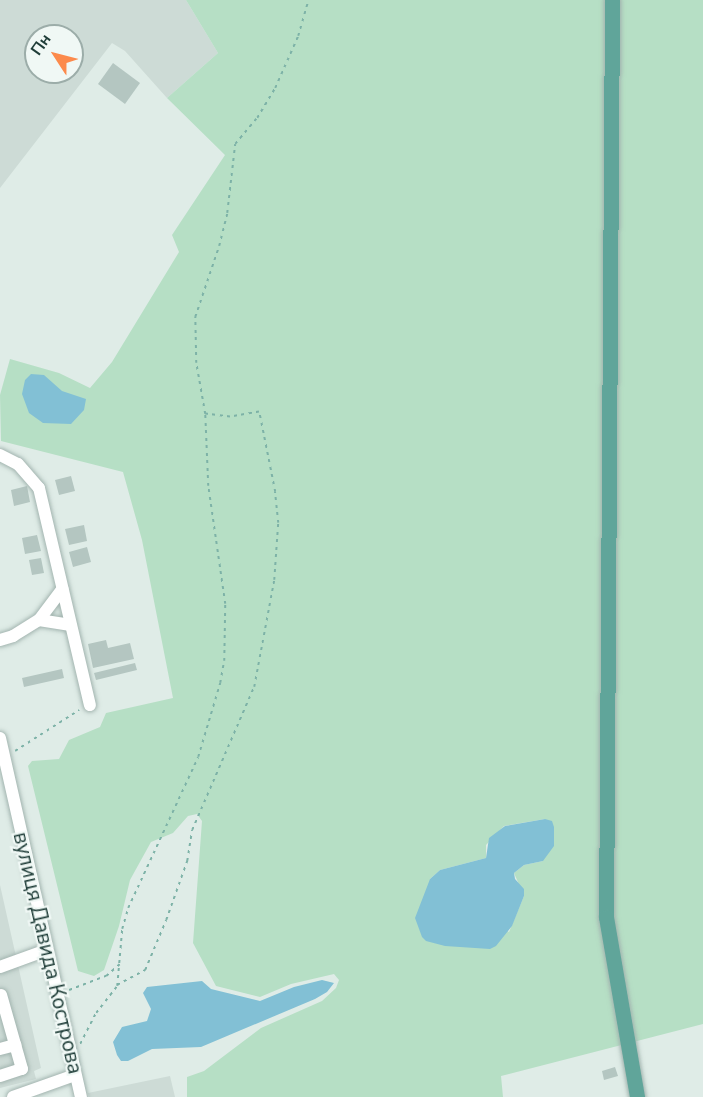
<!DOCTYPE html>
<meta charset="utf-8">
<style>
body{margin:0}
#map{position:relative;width:703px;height:1097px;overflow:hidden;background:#dfece7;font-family:"Nunito Sans",sans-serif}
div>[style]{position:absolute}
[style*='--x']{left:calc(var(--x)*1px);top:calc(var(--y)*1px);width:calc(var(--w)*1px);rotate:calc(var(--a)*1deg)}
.built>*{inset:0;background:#cddbd6}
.green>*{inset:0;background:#b6dfc5}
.water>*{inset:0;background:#82c0d5}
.building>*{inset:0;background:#b4c6c1}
.path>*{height:1.5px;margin-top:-0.75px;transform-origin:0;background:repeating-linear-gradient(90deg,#7db2a7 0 3px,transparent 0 7.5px)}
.roads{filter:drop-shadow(0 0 2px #a2b4af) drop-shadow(0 0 2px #a2b4af)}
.minor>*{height:12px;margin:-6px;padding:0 6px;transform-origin:6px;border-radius:6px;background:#fff}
.major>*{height:15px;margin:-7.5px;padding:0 7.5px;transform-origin:7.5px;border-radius:7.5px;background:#60a59a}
span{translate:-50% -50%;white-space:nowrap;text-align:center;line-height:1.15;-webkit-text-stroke:4.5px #f0f8f5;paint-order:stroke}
.street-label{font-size:21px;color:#1f3d38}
.north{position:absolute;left:24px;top:24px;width:60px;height:60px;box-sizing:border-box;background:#f0f8f5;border:2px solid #9cada9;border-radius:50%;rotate:306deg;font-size:16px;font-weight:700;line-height:24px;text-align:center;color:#1f3d38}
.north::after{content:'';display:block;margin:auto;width:21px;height:27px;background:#fc8a4c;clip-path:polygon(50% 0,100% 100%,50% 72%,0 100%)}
</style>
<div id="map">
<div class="built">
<div style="clip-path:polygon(evenodd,0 0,186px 0,218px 53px,167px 98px,125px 51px,112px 43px,0 188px,0 0,36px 36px,72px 36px,72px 72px,36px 72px,36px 36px)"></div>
<div style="clip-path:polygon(0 885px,41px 1068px,34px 1071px,36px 1079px,0 1088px)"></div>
<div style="clip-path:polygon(170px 1076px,175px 1097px,89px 1097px,88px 1093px)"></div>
</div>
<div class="green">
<div style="clip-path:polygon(evenodd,186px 0,703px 0,703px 1024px,501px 1076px,503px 1097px,187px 1097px,187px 1077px,204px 1071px,261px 1028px,322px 1001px,336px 988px,339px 980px,334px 974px,291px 984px,260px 997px,216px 986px,193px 943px,202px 821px,197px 814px,188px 816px,173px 833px,151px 842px,130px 880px,119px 926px,104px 970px,94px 976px,78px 971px,28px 766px,32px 761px,59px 759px,69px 740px,100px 727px,106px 713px,173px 698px,142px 540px,123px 472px,1px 441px,0 395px,10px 359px,59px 373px,90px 388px,112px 362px,179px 252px,172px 235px,225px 155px,167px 98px,218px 53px,186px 0,545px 819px,543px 861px,524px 865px,514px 873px,524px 896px,509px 932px,430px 879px,440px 870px,486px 858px,486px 845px,504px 826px,545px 819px)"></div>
</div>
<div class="water">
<div style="clip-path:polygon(31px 374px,44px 375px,62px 391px,86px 399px,84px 410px,71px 424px,43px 423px,29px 413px,22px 394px,25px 380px)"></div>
<div style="clip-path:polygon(545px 819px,552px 821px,554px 827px,554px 846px,543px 861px,524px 865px,514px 873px,515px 879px,524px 889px,524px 896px,512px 926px,496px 946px,490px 949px,445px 946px,426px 941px,422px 937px,415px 918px,430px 879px,440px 870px,486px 858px,489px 838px,505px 826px)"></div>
<div style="clip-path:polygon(322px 980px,334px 983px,327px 992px,315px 999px,201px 1047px,152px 1049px,128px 1061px,121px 1061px,117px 1055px,113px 1042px,122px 1027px,147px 1021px,151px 1009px,143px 993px,147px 987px,202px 981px,211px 989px,260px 1001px,294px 987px)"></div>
</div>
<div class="building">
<div style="clip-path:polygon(113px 63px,140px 83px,125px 104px,98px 84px)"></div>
<div style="clip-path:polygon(71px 476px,75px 491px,59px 495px,55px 480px)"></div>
<div style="clip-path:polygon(27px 486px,30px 502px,14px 506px,11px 490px)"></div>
<div style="clip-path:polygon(84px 525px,87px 541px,69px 545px,65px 529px)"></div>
<div style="clip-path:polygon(37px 535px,41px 551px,25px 554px,22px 538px)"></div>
<div style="clip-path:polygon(87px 547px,91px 562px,73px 567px,69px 552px)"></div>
<div style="clip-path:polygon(41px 558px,44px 573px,32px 575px,29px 560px)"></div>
<div style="clip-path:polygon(106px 640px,108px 648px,130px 643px,134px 659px,93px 668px,88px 644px)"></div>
<div style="clip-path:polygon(135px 663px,137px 670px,96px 680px,94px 673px)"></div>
<div style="clip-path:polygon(62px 669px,64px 678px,24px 687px,22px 678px)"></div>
<div style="clip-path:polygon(615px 1067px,618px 1076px,604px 1080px,602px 1071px)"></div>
</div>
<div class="path">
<div style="--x:15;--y:751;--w:76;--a:-32.6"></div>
<div style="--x:117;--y:985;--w:32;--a:-28"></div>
<div style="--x:145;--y:970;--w:54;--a:-67.2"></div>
<div style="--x:166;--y:920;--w:63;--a:-70.4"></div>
<div style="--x:187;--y:861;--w:31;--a:-81"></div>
<div style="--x:192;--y:830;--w:156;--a:-66.6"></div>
<div style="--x:254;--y:687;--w:109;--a:-79.4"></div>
<div style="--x:274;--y:580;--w:57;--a:-86"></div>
<div style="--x:278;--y:523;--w:31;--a:-96"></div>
<div style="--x:275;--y:492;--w:82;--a:-101.3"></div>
<div style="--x:259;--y:412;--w:29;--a:170"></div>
<div style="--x:230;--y:417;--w:25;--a:-173"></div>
<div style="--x:69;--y:990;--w:40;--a:-21"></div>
<div style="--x:106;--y:976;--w:18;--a:-41"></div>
<div style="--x:80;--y:1044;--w:35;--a:-63"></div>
<div style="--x:96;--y:1013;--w:34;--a:-52"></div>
<div style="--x:117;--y:986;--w:57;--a:-85"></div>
<div style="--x:122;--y:929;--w:22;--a:-74"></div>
<div style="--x:128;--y:908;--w:166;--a:-65.1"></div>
<div style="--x:198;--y:757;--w:77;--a:-73.4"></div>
<div style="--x:220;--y:683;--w:22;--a:-80"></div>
<div style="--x:224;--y:661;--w:57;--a:-89"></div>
<div style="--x:225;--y:604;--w:119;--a:-98.2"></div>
<div style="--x:208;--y:486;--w:72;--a:-92.4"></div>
<div style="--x:205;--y:414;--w:52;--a:-100"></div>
<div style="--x:196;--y:363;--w:46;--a:-91.2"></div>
<div style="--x:195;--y:317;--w:75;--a:-71.3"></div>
<div style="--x:219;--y:246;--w:34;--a:-76"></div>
<div style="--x:227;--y:213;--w:69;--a:-83.4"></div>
<div style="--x:235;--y:144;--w:34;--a:-50"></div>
<div style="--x:257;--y:118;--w:35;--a:-59"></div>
<div style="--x:275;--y:88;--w:57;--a:-66.1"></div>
<div style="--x:298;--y:36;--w:37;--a:-74"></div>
</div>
<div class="roads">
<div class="minor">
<div style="--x:0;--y:455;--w:20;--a:27"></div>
<div style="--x:18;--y:464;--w:32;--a:49"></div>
<div style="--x:39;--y:488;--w:223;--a:76.8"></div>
<div style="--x:39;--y:620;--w:32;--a:9"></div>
<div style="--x:0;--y:640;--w:14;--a:-17"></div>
<div style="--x:13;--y:636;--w:31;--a:-32"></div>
<div style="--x:39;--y:620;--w:39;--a:-53"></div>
<div style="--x:0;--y:738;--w:368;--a:77.3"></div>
<div style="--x:0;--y:967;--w:50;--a:-19.9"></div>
<div style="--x:0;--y:1049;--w:16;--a:-15"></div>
<div style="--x:0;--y:1076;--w:23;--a:-18"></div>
<div style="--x:22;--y:1069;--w:77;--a:-105.8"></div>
<div style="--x:13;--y:1097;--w:66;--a:-19.5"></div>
</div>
<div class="major">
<div style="--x:612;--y:0;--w:917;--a:90.37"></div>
<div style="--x:606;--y:917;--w:183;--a:80.2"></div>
</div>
</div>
<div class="street-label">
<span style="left:48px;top:953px;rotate:77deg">вулиця Давида Кострова</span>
</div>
<div class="north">Пн</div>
</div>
